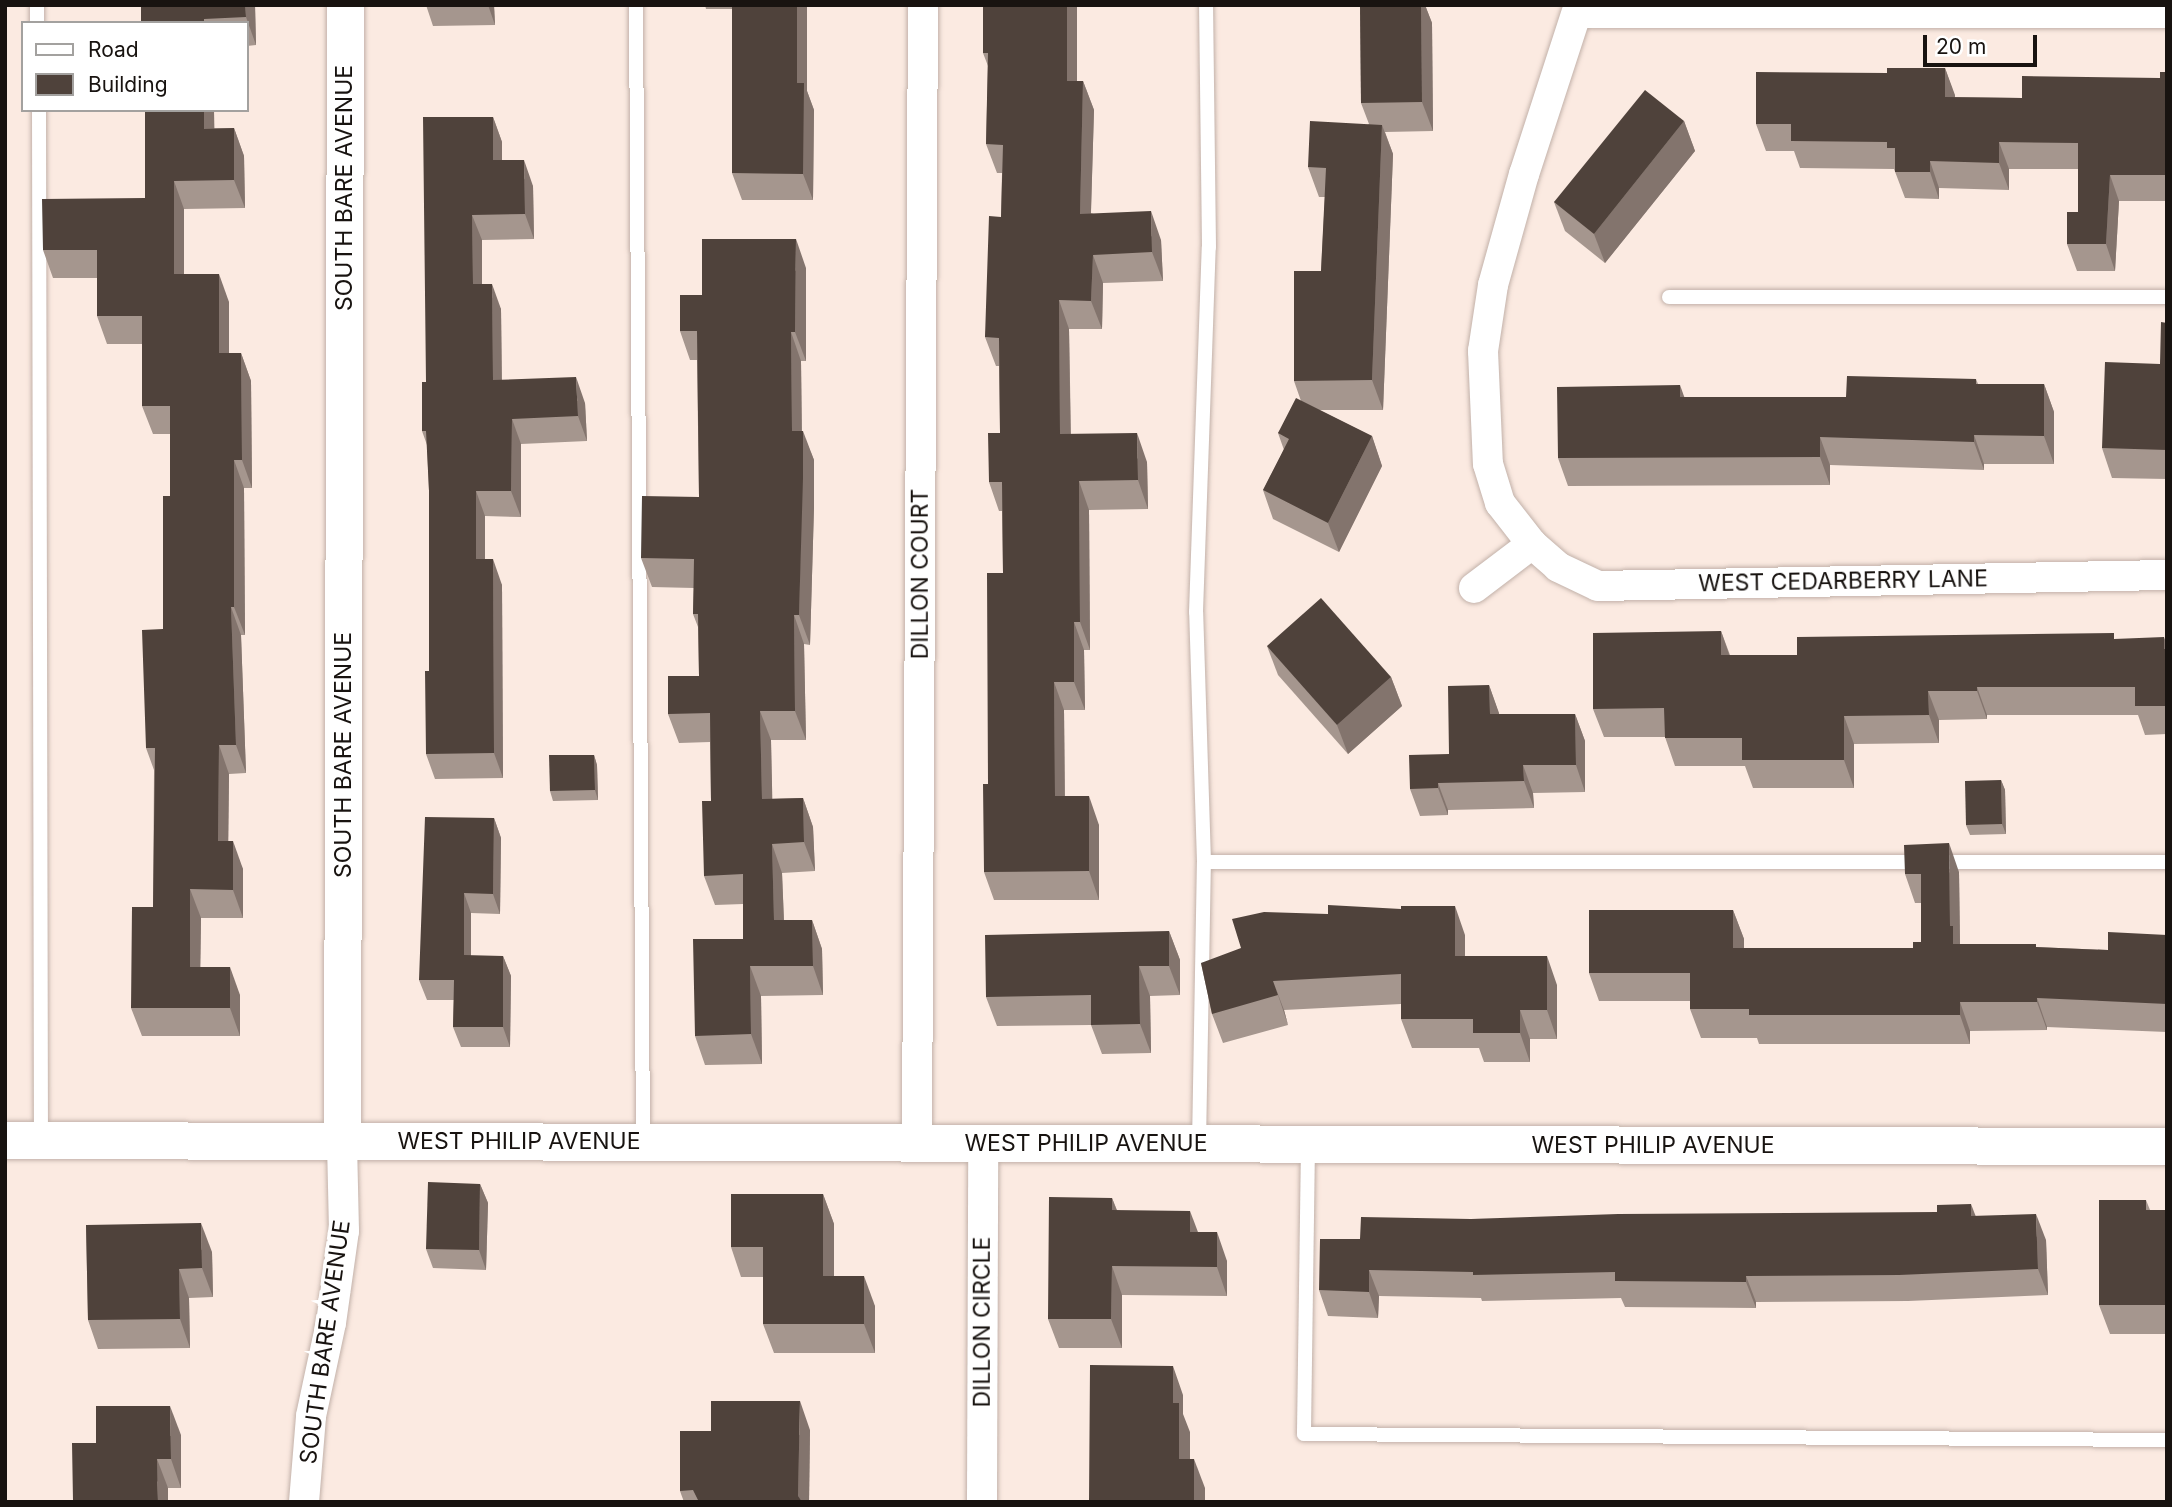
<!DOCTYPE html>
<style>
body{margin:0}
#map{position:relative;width:2172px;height:1507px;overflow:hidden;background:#fbeae1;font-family:Inter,sans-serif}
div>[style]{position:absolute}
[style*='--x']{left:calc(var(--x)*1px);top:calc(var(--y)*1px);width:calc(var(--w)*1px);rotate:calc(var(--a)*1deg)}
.roads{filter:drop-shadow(0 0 2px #c2b1a9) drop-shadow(0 0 2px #c2b1a9)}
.service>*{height:14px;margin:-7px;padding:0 7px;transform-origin:7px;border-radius:7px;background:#fff}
.minor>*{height:30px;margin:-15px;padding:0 15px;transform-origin:15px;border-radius:15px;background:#fff}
.tertiary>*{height:37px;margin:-18.5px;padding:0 18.5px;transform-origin:18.5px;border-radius:18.5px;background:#fff}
.wall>*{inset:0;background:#a5968e}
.shaded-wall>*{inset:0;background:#83746d}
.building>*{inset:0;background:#4f423b}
span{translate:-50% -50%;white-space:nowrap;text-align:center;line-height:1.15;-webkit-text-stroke:7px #fff;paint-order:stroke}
.street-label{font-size:23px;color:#181310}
.frame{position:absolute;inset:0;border:7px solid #181310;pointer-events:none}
.legend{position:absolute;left:21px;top:21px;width:228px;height:91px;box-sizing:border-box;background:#fff;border:2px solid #a3a19f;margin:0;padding:9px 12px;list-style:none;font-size:21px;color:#181310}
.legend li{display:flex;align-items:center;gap:14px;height:35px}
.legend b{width:35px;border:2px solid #a3a19f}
.scale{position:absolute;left:1923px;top:35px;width:114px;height:32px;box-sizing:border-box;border:4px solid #181310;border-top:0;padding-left:9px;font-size:21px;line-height:24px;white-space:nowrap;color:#181310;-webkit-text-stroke:5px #fff;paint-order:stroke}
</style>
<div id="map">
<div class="roads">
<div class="service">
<div style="--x:37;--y:5;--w:18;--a:90"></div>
<div style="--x:636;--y:5;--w:1136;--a:89.65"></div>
<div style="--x:39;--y:110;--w:1028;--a:89.89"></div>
<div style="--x:1669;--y:297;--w:498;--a:0"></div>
<div style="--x:1204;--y:862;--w:963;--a:0"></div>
<div style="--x:1199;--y:1144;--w:282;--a:-89"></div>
<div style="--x:1204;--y:862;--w:250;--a:-91.8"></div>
<div style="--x:1196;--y:612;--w:365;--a:-88"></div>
<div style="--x:1209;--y:247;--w:242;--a:-90.7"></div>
<div style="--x:1308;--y:1145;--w:289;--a:90.8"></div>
<div style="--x:1304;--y:1434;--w:863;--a:0.4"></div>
</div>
<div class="minor">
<div style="--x:1579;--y:5;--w:178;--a:108"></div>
<div style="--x:1524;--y:174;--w:115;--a:105.6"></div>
<div style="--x:1493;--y:285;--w:67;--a:98.6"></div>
<div style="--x:1483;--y:351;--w:113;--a:87.5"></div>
<div style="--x:1488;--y:464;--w:41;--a:72.9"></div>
<div style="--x:1500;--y:503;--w:52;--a:52"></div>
<div style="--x:1532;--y:544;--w:35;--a:41"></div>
<div style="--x:1558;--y:567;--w:44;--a:25.4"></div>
<div style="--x:1598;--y:586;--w:569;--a:-1.11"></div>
<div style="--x:1579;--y:13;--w:588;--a:0"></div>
<div style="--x:1474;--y:588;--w:73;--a:-37.2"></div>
<div style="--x:917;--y:1142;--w:1137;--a:-89.7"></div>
<div style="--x:304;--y:1502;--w:86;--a:-85.3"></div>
<div style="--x:311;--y:1416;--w:95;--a:-77.9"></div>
<div style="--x:331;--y:1323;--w:93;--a:-82"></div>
<div style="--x:344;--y:1231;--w:91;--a:-91.3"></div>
<div style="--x:982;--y:1502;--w:360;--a:-89.8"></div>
</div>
<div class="tertiary">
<div style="--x:5;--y:1140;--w:2162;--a:0.16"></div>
<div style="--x:342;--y:1140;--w:1135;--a:-89.85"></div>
</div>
</div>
<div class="wall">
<div style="clip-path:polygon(255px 5px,256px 45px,247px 46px,247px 23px,142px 23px,141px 21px)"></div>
<div style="clip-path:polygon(426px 5px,494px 5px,495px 25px,433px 26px)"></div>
<div style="clip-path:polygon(705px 5px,807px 5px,807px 91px,814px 110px,813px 200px,742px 200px,732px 173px,732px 9px,706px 9px)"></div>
<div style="clip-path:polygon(983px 5px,1077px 81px,1083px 81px,1094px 110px,1091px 213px,1161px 240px,1163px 281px,1103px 283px,1102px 329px,1069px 329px,1071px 434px,1147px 462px,1148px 509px,1089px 510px,1090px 650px,1084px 650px,1085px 710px,1064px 710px,1065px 796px,1099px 825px,1099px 900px,994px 900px,984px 872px,988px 784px,1003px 573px,1002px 511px,999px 511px,989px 482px,1000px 433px,999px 366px,996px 366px,985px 337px,1001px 217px,1002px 173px,997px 173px,986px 144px,988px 66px,983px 53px)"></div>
<div style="clip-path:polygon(1360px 5px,1425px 5px,1432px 23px,1433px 131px,1385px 132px,1393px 154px,1383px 410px,1319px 410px,1372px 436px,1382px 466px,1339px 552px,1273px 519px,1263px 490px,1284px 450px,1278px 433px,1301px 401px,1294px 381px,1321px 271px,1325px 197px,1319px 197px,1308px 167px,1369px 124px,1361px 103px)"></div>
<div style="clip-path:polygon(1945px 68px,1955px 97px,2022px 98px,2160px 78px,2167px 72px,2167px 201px,2119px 201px,2115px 271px,2077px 271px,2067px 244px,2078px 212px,2078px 169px,2009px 169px,2009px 190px,1939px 188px,1939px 199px,1905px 198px,1894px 169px,1800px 168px,1794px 151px,1766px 151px,1756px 124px,1887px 73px)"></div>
<div style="clip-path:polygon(145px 110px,214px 110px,214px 128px,234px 128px,244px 156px,245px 208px,184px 209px,184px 274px,229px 302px,229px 353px,241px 353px,251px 381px,252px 488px,244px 488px,245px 635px,241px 635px,246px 773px,229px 774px,228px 841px,243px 869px,243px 918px,201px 918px,200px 967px,240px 995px,240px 1036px,142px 1036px,131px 1008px,153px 907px,154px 770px,146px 748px,163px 629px,170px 496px,170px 434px,153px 434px,142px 406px,142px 344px,107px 344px,97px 316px,97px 278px,53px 278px,43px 250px,145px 198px)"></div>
<div style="clip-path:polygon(493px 117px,502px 142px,502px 160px,533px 186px,534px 239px,482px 240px,482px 284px,501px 309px,502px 380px,585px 403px,587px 441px,521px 444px,521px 517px,485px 516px,485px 559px,502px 585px,503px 778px,435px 779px,426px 754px,429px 671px,429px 491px,427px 445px,422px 431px)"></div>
<div style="clip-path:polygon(1684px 121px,1695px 151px,1605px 263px,1565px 231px,1554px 202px)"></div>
<div style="clip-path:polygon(806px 268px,806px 361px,801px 361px,802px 431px,814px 460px,814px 507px,810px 645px,804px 644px,806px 740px,771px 740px,772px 799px,803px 798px,813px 827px,815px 871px,782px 873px,784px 920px,812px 920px,822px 949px,823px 995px,761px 996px,762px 1064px,705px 1065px,695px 1036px,743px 939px,743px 904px,715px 905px,704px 876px,711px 801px,710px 742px,679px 743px,668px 714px,699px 676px,698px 627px,693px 614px,694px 588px,652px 587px,641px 558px,699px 497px,697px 360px,690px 360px,680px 331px,702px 295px)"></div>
<div style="clip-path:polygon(2167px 323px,2167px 479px,2112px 478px,2102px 448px,2160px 364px)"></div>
<div style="clip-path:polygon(1976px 379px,1978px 384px,2044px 384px,2054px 412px,2054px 464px,1984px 464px,1984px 470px,1830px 465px,1830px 485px,1568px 486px,1558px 458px,1684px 397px,1846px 397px)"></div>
<div style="clip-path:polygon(1721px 631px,1730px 655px,1797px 655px,2116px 639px,2167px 645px,2167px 734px,2145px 735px,2138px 715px,1987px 715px,1987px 719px,1939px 720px,1939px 743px,1854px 744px,1854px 788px,1753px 788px,1745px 766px,1675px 766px,1665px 737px,1604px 737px,1593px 709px)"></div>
<div style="clip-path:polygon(1267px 646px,1391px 677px,1402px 706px,1348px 754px,1278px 675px)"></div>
<div style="clip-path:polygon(1489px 685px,1499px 714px,1575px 714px,1585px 741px,1585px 792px,1533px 793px,1534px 808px,1448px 810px,1448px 815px,1420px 816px,1410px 789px,1449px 754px)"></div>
<div style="clip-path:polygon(594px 755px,597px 765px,598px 800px,553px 801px,550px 791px)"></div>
<div style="clip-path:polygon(2001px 780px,2005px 790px,2006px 834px,1970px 835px,1966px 825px)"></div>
<div style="clip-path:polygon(494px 818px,501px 838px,500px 914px,471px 913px,471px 956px,503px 956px,511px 976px,510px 1047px,461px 1047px,453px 1027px,454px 1000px,427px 1000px,419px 980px)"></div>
<div style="clip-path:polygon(1959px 872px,1960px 944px,2108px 950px,2167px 935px,2167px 1032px,2047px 1027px,2047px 1030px,1970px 1031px,1970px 1044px,1759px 1044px,1757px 1038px,1701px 1038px,1690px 1009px,1690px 1001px,1599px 1001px,1589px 973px,1733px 910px,1744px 939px,1744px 948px,1913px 948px,1921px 942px,1921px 903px,1915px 903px,1905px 874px)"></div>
<div style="clip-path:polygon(1169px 931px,1180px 960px,1180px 995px,1150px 996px,1151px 1053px,1102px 1054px,1091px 1025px,997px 1026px,986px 997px)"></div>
<div style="clip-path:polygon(1465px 935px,1465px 956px,1557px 985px,1557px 1039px,1530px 1039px,1530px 1062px,1484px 1062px,1479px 1048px,1412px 1048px,1401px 1019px,1401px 1004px,1284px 1010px,1288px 1025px,1223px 1043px,1212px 1014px,1201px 963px)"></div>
<div style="clip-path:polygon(480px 1184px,488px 1203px,486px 1270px,433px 1268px,426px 1249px)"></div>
<div style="clip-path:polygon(823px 1194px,834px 1224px,834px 1276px,875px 1306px,875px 1353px,774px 1353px,763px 1324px,763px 1277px,741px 1277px,731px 1247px)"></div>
<div style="clip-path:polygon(1112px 1198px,1117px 1210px,1198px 1232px,1227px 1261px,1227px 1296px,1122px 1295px,1122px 1348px,1059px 1348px,1048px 1319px)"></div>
<div style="clip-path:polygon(2146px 1200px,2150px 1210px,2167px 1210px,2167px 1334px,2110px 1334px,2099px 1305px)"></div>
<div style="clip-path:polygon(1976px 1216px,2046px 1240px,2048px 1295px,1908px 1301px,1756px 1302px,1756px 1308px,1625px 1307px,1621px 1298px,1482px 1301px,1481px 1298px,1379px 1296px,1378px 1318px,1328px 1316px,1319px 1290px,1360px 1239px,1471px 1219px)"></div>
<div style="clip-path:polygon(86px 1225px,212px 1252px,213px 1297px,189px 1298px,190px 1348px,98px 1349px,88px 1320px)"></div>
<div style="clip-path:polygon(810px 1430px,809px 1502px,684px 1502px,680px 1491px)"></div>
<div style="clip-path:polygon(181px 1435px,181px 1488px,168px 1488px,96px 1443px)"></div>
</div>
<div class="shaded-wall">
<div style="clip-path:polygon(245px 5px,255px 5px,256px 45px,246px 17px)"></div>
<div style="clip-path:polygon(488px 5px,494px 5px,495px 25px)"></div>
<div style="clip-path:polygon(797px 5px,807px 5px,807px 91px,814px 110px,813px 200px,803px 174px,797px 83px)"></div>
<div style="clip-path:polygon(1067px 5px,1077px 5px,1077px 109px,1067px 81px)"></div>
<div style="clip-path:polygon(1421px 5px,1425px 5px,1432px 23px,1433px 131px,1422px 102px)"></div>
<div style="clip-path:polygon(1945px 68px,1955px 95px,1955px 123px,1945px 97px)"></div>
<div style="clip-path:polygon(1083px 81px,1094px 110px,1090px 242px,1080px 214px)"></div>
<div style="clip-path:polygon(204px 110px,214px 110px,215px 157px,204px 129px)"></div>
<div style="clip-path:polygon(493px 117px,502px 142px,502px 186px,493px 160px)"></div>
<div style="clip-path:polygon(1684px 121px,1695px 151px,1605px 263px,1594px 234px)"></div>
<div style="clip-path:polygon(1382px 125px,1393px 154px,1383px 410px,1372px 380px)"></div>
<div style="clip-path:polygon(234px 128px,244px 156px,245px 208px,234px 180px)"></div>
<div style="clip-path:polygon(1999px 142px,2009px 169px,2009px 190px,1999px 163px)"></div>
<div style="clip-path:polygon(524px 160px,533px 186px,534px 239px,525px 214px)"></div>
<div style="clip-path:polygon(1930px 161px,1939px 188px,1939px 199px,1930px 172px)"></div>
<div style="clip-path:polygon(2110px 175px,2119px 201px,2115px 271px,2106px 244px)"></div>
<div style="clip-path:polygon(174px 181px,184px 209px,184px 302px,174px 274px)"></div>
<div style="clip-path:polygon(1151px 211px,1161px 240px,1163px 281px,1152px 252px)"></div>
<div style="clip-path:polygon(472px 215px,482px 240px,482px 309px,473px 284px)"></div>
<div style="clip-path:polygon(796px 239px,806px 268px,806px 361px,795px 332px)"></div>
<div style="clip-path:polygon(1093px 255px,1103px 283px,1102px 329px,1091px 301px)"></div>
<div style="clip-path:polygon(219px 274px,229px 302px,229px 381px,219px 353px)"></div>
<div style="clip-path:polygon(492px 284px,501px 309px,502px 405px,493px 380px)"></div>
<div style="clip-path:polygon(1059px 300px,1069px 329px,1071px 463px,1060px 434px)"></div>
<div style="clip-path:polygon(791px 332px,801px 361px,802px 460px,792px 431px)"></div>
<div style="clip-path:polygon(241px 353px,251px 381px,252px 488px,242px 460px)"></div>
<div style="clip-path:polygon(576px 377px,585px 403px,587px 441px,578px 416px)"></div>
<div style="clip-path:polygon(2044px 384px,2054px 412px,2054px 464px,2044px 436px)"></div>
<div style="clip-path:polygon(1680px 385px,1690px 413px,1680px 397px)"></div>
<div style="clip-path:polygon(512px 419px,521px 444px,521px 517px,511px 491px)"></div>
<div style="clip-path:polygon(803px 431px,814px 460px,814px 507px,810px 645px,799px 615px)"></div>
<div style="clip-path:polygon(1137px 433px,1147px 462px,1148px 509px,1138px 480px)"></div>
<div style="clip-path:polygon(1974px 435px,1984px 464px,1984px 470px,1974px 442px)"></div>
<div style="clip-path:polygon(1372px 436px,1382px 466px,1339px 552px,1328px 523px)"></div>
<div style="clip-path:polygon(1820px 437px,1830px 465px,1830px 485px,1820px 457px)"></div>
<div style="clip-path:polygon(234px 460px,244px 488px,245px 635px,234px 607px)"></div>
<div style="clip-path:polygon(1079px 481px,1089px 510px,1090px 650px,1080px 622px)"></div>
<div style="clip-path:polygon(476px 491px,485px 516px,485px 585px,476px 559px)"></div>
<div style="clip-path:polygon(493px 559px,502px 585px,503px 778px,494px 753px)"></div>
<div style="clip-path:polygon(231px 607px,241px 635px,246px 773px,236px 745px)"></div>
<div style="clip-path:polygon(794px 615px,804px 644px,806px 740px,795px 711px)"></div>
<div style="clip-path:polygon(1074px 622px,1084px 650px,1085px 710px,1074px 682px)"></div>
<div style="clip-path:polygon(1721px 631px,1731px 660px,1721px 655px)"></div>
<div style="clip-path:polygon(2164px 637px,2167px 645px,2167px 656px,2164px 649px)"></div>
<div style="clip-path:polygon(1391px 677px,1402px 706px,1348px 754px,1337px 725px)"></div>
<div style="clip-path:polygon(1054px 682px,1064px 710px,1065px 825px,1055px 796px)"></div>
<div style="clip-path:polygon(1489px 685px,1499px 713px,1500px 742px,1490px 714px)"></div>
<div style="clip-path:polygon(1977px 687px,1987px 715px,1987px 719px,1977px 691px)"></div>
<div style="clip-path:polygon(1928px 691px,1939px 720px,1939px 743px,1929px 715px)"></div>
<div style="clip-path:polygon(760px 711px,771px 740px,773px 829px,762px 799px)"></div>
<div style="clip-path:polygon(1575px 714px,1585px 741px,1585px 792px,1576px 765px)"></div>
<div style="clip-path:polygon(1844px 716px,1854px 744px,1854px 788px,1844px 760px)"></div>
<div style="clip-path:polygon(219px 745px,229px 774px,228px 869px,218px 841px)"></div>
<div style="clip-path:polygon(594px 755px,597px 765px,598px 800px,595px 790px)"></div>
<div style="clip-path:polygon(1523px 765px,1533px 793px,1534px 808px,1524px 781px)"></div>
<div style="clip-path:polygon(2001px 780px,2005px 790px,2006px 834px,2002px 824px)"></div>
<div style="clip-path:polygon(1438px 783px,1448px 810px,1448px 815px,1438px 788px)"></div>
<div style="clip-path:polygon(1089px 796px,1099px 825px,1099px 900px,1089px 871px)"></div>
<div style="clip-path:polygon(803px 798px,813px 827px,815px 871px,804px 842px)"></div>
<div style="clip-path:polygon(494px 818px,501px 838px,500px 914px,493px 894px)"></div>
<div style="clip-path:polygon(233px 841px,243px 869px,243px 918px,233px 890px)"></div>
<div style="clip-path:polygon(1949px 843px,1959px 872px,1960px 945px,1953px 944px,1950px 926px)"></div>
<div style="clip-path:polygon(772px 844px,782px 873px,785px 949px,774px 920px)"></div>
<div style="clip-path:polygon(190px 889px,201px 918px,200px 995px,190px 967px)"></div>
<div style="clip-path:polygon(464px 893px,471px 913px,471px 975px,464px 955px)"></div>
<div style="clip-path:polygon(1455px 906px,1465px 935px,1465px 985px,1455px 956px)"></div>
<div style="clip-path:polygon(1733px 910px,1744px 939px,1744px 977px,1733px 948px)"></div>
<div style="clip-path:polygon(812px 920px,822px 949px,823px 995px,813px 966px)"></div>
<div style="clip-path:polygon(1169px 931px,1180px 960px,1180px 995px,1169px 966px)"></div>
<div style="clip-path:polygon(503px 956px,511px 976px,510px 1047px,503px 1027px)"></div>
<div style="clip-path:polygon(1547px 956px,1557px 985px,1557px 1039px,1547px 1010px)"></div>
<div style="clip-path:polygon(750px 966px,761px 996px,762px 1064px,751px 1034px)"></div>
<div style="clip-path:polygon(1139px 966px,1150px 996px,1151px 1053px,1140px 1024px)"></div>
<div style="clip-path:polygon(230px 967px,240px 995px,240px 1036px,230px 1008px)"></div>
<div style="clip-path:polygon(1273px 981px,1284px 1010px,1288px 1025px,1278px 995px)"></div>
<div style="clip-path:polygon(2037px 998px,2047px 1027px,2047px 1030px,2037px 1002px)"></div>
<div style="clip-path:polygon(1960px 1002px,1970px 1031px,1970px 1044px,1960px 1015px)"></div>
<div style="clip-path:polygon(1520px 1010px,1530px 1039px,1530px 1062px,1520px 1033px)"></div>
<div style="clip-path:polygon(480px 1184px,488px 1203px,486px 1270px,479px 1250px)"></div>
<div style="clip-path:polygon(823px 1194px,834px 1224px,834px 1306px,823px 1276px)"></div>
<div style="clip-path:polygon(1112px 1198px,1123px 1227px,1112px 1210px)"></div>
<div style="clip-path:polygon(1971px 1204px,1981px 1230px,1971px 1216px)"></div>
<div style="clip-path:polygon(1190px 1211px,1201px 1240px,1190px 1232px)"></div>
<div style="clip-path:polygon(2036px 1214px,2046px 1240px,2048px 1295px,2038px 1269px)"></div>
<div style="clip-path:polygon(201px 1223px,212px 1252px,213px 1297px,202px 1268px)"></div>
<div style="clip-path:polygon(1217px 1232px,1227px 1261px,1227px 1296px,1217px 1267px)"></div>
<div style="clip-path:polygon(1112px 1266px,1122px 1295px,1122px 1348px,1111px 1319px)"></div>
<div style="clip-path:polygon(179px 1269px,189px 1298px,190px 1348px,180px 1319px)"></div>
<div style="clip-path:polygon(1369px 1270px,1379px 1296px,1378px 1318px,1369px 1292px)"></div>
<div style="clip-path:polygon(864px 1276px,875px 1306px,875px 1353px,864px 1324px)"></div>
<div style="clip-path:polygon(1746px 1276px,1756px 1302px,1756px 1308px,1746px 1282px)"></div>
<div style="clip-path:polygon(1173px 1366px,1183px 1395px,1183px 1414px,1190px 1432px,1190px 1488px,1179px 1459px,1173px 1403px)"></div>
<div style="clip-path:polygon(800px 1401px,810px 1430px,809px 1502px,800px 1502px,798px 1496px)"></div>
<div style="clip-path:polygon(170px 1406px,181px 1435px,181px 1488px,171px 1459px)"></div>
<div style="clip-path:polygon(157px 1459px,168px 1488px,168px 1502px,158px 1502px)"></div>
<div style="clip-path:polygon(1194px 1459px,1205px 1488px,1205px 1502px,1194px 1502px)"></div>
</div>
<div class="building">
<div style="clip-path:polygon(141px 5px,245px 5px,246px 17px,204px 19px,204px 23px,145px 23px,145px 21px,141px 21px)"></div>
<div style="clip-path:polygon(732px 5px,797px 5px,797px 83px,804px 83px,803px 174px,732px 173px)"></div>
<div style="clip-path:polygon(983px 5px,1067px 5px,1067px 81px,1083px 81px,1080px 214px,1151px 211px,1152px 252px,1093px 255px,1091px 301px,1059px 300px,1060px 434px,1137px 433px,1138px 480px,1079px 481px,1080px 622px,1074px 622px,1074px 682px,1054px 682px,1055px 796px,1089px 796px,1089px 871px,984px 872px,983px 784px,988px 784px,987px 573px,1003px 573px,1002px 482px,989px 482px,988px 433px,1000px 433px,999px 338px,985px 337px,989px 216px,1001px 217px,1003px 145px,986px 144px,988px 53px,983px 53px)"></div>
<div style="clip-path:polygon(1360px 5px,1421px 5px,1422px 102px,1361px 103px)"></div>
<div style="clip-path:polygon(1887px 68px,1945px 68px,1945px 97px,2022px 98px,2022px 76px,2160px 78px,2160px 72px,2167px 72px,2167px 175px,2110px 175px,2106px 244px,2067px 244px,2067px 212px,2078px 212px,2078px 143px,1999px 142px,1999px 163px,1930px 161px,1930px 172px,1895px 172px,1895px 148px,1887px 148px,1887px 142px,1791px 141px,1791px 124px,1756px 124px,1756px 72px,1887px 73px)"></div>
<div style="clip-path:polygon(1645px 90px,1684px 121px,1594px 234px,1554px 202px)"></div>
<div style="clip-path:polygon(145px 110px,204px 110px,204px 129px,234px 128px,234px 180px,174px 181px,174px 274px,219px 274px,219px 353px,241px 353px,242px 460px,234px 460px,234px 607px,231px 607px,236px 745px,219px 745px,218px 841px,233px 841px,233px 890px,190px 889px,190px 967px,230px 967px,230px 1008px,131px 1008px,132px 907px,153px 907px,155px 748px,146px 748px,142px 630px,163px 629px,163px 496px,170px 496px,170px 406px,142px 406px,142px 316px,97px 316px,97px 250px,43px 250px,42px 199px,145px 198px)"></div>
<div style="clip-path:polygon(423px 117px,493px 117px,493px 160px,524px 160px,525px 214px,472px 215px,473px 284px,492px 284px,493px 380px,576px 377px,578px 416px,512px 419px,511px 491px,476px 491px,476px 559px,493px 559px,494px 753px,426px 754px,425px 671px,429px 671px,429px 491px,426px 431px,422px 431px,422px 382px,426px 382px)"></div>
<div style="clip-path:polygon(1310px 121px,1382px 125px,1372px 380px,1294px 381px,1294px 271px,1321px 271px,1326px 168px,1308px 167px)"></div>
<div style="clip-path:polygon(702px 239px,796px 239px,795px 332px,791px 332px,792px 431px,803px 431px,803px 478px,799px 615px,794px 615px,795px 711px,760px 711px,762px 799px,803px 798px,804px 842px,772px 844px,774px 920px,812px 920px,813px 966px,750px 966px,751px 1034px,695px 1036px,693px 939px,743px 939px,743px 874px,704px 876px,702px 801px,711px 801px,710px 713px,668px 714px,668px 676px,699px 676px,698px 614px,693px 614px,694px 559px,641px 558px,642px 496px,699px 497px,697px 331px,680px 331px,680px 295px,702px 295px)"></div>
<div style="clip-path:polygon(2161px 322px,2167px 323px,2167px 450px,2102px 448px,2105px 362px,2160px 364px)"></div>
<div style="clip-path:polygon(1847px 376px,1976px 379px,1976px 384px,2044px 384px,2044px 436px,1974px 435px,1974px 442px,1820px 437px,1820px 457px,1558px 458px,1557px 387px,1680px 385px,1680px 397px,1846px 397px)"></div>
<div style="clip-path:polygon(1296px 398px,1372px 436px,1328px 523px,1263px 490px,1289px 439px,1278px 433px)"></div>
<div style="clip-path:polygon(1321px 598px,1391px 677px,1337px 725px,1267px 646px)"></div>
<div style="clip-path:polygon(1721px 631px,1721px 655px,1797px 655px,1797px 637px,2114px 633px,2114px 639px,2164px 637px,2164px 649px,2167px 649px,2167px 706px,2135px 706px,2135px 687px,1977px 687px,1977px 691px,1928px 691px,1929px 715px,1844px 716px,1844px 760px,1742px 760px,1742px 738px,1665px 738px,1664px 708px,1593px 709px,1593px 633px)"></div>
<div style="clip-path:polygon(1489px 685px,1490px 714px,1575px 714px,1576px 765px,1523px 765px,1524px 781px,1438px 783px,1438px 788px,1410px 789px,1409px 755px,1449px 754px,1448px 686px)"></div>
<div style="clip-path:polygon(549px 755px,594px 755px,595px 790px,550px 791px)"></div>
<div style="clip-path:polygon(2001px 780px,2002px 824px,1966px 825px,1965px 781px)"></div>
<div style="clip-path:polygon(425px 817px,494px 818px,493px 894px,464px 893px,464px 955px,503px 956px,503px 1027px,453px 1027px,454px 980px,419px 980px)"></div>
<div style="clip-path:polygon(1949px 843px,1950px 926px,1953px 926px,1953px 944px,2036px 944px,2036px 947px,2108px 950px,2108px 932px,2167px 935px,2167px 1004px,2037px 998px,2037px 1002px,1960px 1002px,1960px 1015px,1749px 1015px,1749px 1009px,1690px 1009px,1690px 973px,1589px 973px,1589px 910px,1733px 910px,1733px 948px,1913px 948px,1913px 942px,1921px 942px,1921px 874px,1905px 874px,1904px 845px)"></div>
<div style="clip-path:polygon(1328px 905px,1401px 909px,1401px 906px,1455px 906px,1455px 956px,1547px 956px,1547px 1010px,1520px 1010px,1520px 1033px,1473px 1033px,1473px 1019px,1401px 1019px,1401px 974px,1273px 981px,1278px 995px,1212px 1014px,1201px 963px,1241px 948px,1232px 919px,1264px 912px,1328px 914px)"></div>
<div style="clip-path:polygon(1169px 931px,1169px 966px,1139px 966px,1140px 1024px,1091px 1025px,1091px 995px,986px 997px,985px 935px)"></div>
<div style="clip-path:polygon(428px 1182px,480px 1184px,479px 1250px,426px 1249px)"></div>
<div style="clip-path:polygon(731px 1194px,823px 1194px,823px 1276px,864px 1276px,864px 1324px,763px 1324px,763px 1247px,731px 1247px)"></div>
<div style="clip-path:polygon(1049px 1197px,1112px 1198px,1112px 1210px,1190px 1211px,1190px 1232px,1217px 1232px,1217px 1267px,1112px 1266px,1111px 1319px,1048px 1319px)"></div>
<div style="clip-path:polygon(2099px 1200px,2146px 1200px,2146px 1210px,2167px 1210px,2167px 1305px,2099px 1305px)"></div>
<div style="clip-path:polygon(1971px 1204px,1971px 1216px,2036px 1214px,2038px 1269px,1899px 1275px,1746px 1276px,1746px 1282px,1615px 1281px,1615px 1272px,1473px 1275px,1473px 1272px,1369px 1270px,1369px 1292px,1319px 1290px,1320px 1239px,1360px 1239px,1361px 1217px,1471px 1219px,1618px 1214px,1937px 1212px,1937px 1205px)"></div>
<div style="clip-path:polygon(201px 1223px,202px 1268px,179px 1269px,180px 1319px,88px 1320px,86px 1225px)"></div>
<div style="clip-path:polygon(1090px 1365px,1173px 1366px,1173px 1403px,1179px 1403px,1179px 1459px,1194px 1459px,1194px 1502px,1089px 1502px)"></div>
<div style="clip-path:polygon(711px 1401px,800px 1401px,798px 1496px,802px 1502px,699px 1502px,693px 1490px,680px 1491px,680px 1431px,711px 1431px)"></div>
<div style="clip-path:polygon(96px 1406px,170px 1406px,171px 1459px,157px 1459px,158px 1502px,73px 1501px,72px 1443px,96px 1443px)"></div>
</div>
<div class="street-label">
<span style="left:344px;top:188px;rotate:-90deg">SOUTH BARE AVENUE</span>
<span style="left:920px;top:574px;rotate:-90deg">DILLON COURT</span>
<span style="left:1843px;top:581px;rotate:-1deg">WEST CEDARBERRY LANE</span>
<span style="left:343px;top:755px;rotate:-90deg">SOUTH BARE AVENUE</span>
<span style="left:519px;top:1141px">WEST PHILIP AVENUE</span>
<span style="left:1086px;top:1143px">WEST PHILIP AVENUE</span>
<span style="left:1653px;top:1145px">WEST PHILIP AVENUE</span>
<span style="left:982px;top:1322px;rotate:-90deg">DILLON CIRCLE</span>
<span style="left:325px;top:1342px;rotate:-82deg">SOUTH BARE AVENUE</span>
</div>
<div class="frame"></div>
<ul class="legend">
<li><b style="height:9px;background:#fff"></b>Road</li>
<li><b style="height:19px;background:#4f423b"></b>Building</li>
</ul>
<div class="scale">20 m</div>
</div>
